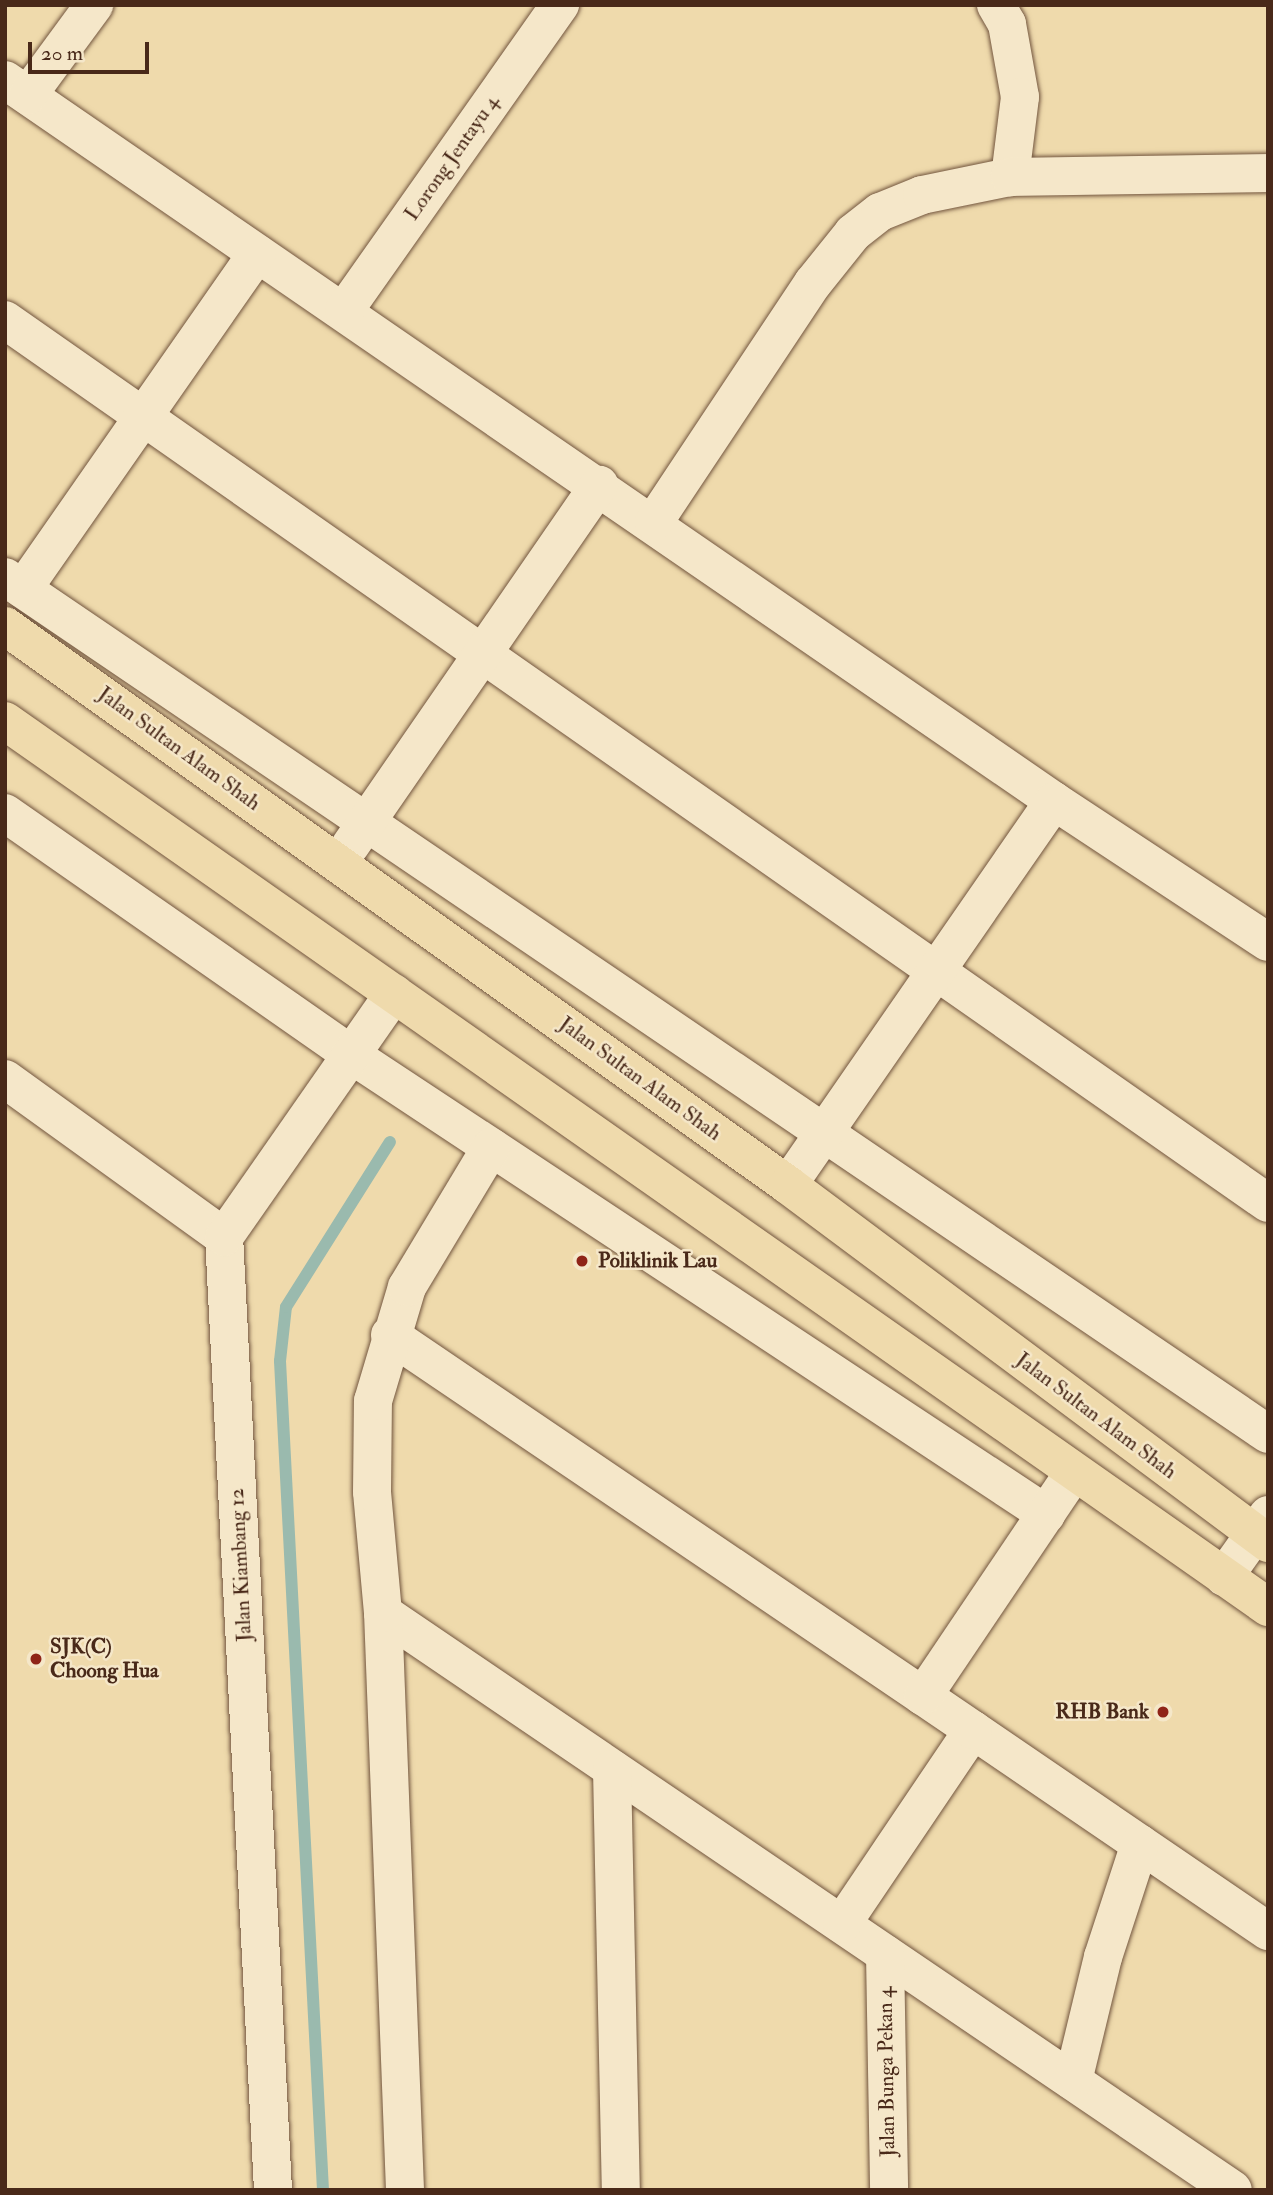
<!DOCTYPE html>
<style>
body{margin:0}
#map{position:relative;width:1273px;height:2195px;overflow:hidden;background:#efdaac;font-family:"IM FELL Double Pica",serif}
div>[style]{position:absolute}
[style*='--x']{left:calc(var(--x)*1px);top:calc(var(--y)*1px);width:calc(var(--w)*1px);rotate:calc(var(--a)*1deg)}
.stream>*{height:12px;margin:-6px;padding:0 6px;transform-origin:6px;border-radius:6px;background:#9abaae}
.roads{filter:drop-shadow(0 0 2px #72553e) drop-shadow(0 0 2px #72553e)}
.minor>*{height:38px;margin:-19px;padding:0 19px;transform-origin:19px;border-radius:19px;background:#f5e7c9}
.highway>*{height:38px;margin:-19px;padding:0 19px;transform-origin:19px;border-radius:19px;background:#efdaac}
.dots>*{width:19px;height:19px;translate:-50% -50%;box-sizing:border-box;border:4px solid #f5e7c9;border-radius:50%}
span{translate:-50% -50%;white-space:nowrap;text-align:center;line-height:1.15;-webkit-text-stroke:5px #f5e7c9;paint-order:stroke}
.street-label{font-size:21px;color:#492919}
.poi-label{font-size:21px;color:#492919;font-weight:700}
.left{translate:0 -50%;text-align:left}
.right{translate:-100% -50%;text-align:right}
.frame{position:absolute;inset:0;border:7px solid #492919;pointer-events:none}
.scale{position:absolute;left:28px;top:42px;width:121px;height:32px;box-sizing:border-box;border:4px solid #492919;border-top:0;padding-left:9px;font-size:21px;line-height:24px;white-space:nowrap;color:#492919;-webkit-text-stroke:5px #f5e7c9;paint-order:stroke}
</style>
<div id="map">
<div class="stream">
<div style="--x:323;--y:2190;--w:830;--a:-92.97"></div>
<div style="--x:280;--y:1361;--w:54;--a:-83.7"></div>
<div style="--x:286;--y:1307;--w:195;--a:-57.8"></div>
</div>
<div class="roads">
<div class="minor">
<div style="--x:996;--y:5;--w:22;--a:60"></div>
<div style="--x:1007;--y:24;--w:74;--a:79.9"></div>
<div style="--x:1020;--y:97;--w:81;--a:97.1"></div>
<div style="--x:5;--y:80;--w:1273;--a:34.5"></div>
<div style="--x:1054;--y:801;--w:256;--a:33.4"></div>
<div style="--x:28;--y:95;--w:112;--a:-53.7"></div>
<div style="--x:344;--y:311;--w:375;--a:-54.8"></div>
<div style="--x:5;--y:320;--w:1541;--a:34.96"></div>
<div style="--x:654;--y:522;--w:287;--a:-56.4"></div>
<div style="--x:813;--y:283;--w:64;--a:-51.3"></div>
<div style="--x:853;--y:233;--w:34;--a:-38"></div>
<div style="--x:880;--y:212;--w:45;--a:-22"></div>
<div style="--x:922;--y:195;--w:90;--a:-11.6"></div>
<div style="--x:1010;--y:177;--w:258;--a:-0.9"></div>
<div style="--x:5;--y:577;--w:1526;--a:34.16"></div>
<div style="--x:23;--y:589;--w:409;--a:-55.1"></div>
<div style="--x:5;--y:813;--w:424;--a:34.9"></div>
<div style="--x:353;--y:1056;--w:831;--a:33.46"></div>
<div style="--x:350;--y:846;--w:439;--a:-55.4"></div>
<div style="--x:5;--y:1079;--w:270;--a:35.8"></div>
<div style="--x:788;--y:1185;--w:467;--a:-55.3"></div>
<div style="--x:390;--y:1335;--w:644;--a:34.11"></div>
<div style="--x:1224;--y:1577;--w:76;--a:-54.6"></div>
<div style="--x:383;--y:1613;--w:1027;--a:34.17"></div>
<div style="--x:973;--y:1730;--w:357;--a:34.3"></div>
<div style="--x:612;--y:1769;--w:421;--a:88.8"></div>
<div style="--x:842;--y:1924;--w:234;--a:-56"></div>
<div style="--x:973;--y:1730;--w:60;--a:-145.8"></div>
<div style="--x:923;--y:1696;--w:270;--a:-56"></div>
<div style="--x:885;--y:1954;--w:236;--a:89"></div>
<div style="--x:1073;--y:2081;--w:128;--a:-76.4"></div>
<div style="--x:1103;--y:1957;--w:119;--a:-71.9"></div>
<div style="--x:273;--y:2190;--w:954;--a:-92.94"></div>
<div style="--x:224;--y:1237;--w:297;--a:-55.1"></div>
<div style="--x:405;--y:2190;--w:577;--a:-92.18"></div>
<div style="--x:383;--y:1613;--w:121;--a:-95.2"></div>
<div style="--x:372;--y:1492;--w:91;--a:-89.4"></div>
<div style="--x:373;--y:1401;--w:119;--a:-73.4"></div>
<div style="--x:407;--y:1287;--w:163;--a:-59"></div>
</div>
<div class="highway">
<div style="--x:5;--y:626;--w:962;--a:35.52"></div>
<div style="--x:788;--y:1185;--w:599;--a:36.72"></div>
<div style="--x:5;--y:721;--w:1543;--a:35.05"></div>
</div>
</div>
<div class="dots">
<div style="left:582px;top:1261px;background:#8f2418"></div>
<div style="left:36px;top:1659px;background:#8f2418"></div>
<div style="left:1163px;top:1712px;background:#8f2418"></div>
</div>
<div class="street-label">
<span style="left:452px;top:158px;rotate:-55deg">Lorong Jentayu 4</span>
<span style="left:179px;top:749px;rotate:36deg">Jalan Sultan Alam Shah</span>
<span style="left:640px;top:1079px;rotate:36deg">Jalan Sultan Alam Shah</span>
<span style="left:1096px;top:1416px;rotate:37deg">Jalan Sultan Alam Shah</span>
<span style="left:241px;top:1565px;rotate:-93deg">Jalan Kiambang 12</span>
<span style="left:887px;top:2072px;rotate:-91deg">Jalan Bunga Pekan 4</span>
</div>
<div class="poi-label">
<span class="left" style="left:598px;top:1261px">Poliklinik Lau</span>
<span class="left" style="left:50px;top:1659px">SJK(C)<br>Choong Hua</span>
<span class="right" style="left:1149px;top:1712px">RHB Bank</span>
</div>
<div class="frame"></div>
<div class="scale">20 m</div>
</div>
